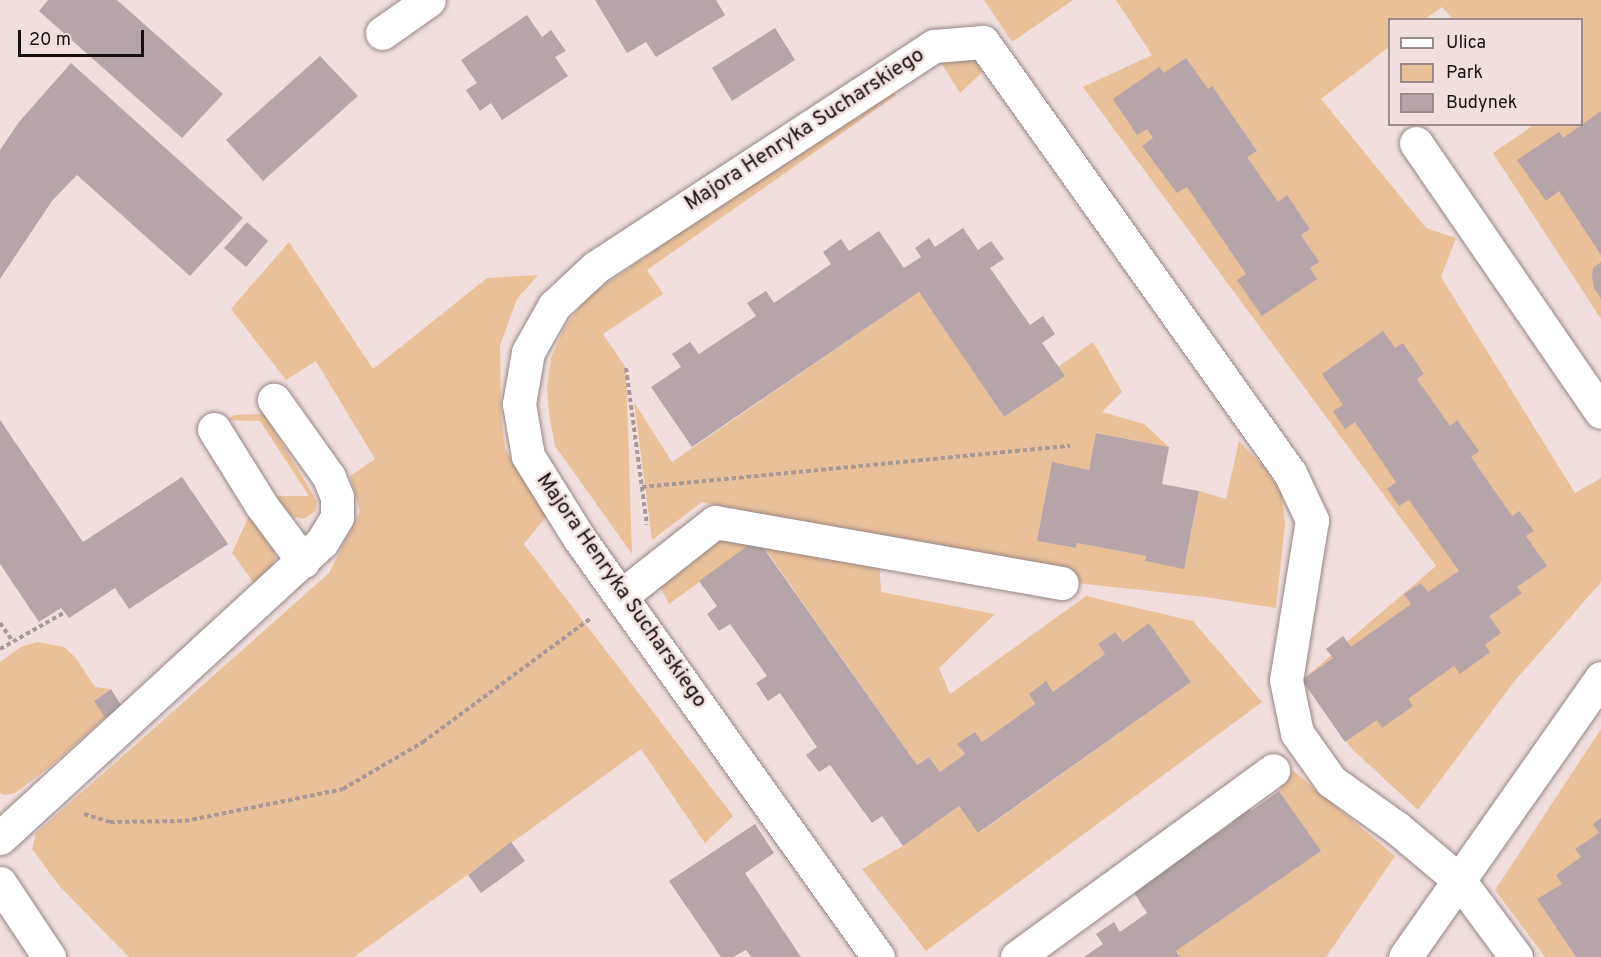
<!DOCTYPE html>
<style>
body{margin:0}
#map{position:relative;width:1601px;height:957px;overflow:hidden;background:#f0dfdd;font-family:Overpass,sans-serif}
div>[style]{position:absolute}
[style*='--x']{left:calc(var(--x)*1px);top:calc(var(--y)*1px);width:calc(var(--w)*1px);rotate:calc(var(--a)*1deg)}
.green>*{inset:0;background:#eac099}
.building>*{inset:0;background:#b5a5a8}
.path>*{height:4px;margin-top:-2px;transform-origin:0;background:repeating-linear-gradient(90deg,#a79998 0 4.5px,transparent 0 7.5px)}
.roads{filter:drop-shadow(0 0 2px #958584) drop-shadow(0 0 2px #958584)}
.minor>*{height:33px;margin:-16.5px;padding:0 16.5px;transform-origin:16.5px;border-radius:16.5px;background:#fff}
.major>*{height:33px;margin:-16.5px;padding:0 16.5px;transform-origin:16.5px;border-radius:16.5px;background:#fff}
span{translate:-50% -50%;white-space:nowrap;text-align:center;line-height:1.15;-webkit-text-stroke:5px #f0dfdd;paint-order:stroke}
.street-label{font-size:21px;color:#161010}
.legend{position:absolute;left:1388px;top:18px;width:195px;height:108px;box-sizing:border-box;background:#f0dfdd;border:2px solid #998c8b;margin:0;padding:8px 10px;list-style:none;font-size:18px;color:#161010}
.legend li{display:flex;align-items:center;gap:12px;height:30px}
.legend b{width:30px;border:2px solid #998c8b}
.scale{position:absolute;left:18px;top:30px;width:126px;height:27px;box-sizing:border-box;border:3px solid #161010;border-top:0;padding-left:8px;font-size:18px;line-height:21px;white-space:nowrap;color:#161010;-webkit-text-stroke:4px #f0dfdd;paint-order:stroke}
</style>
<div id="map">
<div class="green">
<div style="clip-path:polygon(984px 0,1073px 0,1012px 42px)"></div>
<div style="clip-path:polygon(1116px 0,1601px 0,1601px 319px,1493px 153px,1534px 125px,1582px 124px,1582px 20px,1453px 19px,1442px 7px,1425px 19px,1390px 20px,1389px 47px,1321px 99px,1426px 228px,1456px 238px,1441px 277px,1575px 493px,1601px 478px,1601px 582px,1513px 683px,1418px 810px,1352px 749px,1302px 680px,1436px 566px,1083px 87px,1152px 55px)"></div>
<div style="clip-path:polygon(941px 39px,991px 64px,960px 93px,938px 58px)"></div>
<div style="clip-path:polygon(891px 86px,896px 95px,647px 270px,663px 294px,603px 334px,626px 368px,632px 554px,555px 446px,549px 413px,547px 387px,551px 358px,564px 328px,586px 298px)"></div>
<div style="clip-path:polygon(289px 242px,373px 369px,487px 278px,538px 275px,517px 299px,500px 345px,501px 414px,505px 449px,523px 480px,549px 513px,524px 544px,733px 816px,705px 843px,641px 749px,354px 957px,129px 957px,61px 888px,32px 849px,36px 833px,329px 573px,360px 511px,350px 476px,375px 459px,316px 361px,286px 380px,231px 309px)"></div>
<div style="clip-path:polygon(919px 292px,1004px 417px,1064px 376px,1058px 367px,1093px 342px,1122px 392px,1102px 412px,1144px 424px,1169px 447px,1097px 433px,1089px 470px,1052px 463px,1038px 541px,1076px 548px,1077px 543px,1146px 556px,1145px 561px,1184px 568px,1199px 491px,1226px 499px,1239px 441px,1266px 469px,1282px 495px,1285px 524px,1276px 608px,1205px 597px,1076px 583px,702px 502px,652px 540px,634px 402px,672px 462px)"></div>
<div style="clip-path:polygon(264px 414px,317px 501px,316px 510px,309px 516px,302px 519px,292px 516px,274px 496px,309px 496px,260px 421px,226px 420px,235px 415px)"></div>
<div style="clip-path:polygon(249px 516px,274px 551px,276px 558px,272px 566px,254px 583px,232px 553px)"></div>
<div style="clip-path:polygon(729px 530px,879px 559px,881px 592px,995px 614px,939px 668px,950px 694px,1086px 596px,1193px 621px,1262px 702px,926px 951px,862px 869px,903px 846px,959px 806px,979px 833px,1191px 682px,1149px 624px,1123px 642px,1115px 632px,1098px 644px,1105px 654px,1053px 692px,1045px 682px,1029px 694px,1035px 704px,982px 742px,975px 732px,958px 744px,965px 754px,940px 772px,929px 757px,917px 765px,758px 539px,669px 604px,656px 579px)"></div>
<div style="clip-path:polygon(37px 642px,64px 647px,75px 657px,95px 687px,111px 689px,94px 701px,105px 718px,47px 769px,15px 793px,4px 795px,0 793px,0 662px,21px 647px)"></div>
<div style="clip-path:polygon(1601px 729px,1601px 957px,1545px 957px,1495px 890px)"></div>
<div style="clip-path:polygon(1290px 768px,1395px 856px,1326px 957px,1180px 957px,1176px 951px,1320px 851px,1279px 791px)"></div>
</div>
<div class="building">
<div style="clip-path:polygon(48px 0,117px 0,223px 94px,182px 138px,39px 11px)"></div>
<div style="clip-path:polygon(595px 0,716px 0,725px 15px,656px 57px,646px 42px,627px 53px)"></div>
<div style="clip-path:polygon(527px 15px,542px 37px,551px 30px,566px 51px,555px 57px,568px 76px,502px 120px,491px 103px,480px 111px,466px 90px,477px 83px,461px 60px)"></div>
<div style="clip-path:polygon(775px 28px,795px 60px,732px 101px,712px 68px)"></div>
<div style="clip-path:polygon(320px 56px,358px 96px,263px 181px,226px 140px)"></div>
<div style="clip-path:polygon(1186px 58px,1208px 89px,1212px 86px,1257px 151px,1247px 157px,1278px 202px,1287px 195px,1310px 229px,1301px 235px,1319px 262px,1310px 268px,1317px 279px,1262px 316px,1237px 280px,1246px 274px,1187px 187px,1177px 193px,1142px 146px,1153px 138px,1147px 129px,1137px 135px,1113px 99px,1159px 67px,1164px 73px)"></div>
<div style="clip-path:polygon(71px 63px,243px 218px,190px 276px,77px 175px,52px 201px,0 279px,0 150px,19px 122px)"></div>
<div style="clip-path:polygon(1601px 111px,1601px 255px,1559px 191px,1546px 201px,1517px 160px,1559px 132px,1563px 138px)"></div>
<div style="clip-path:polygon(247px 222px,268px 241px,246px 267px,224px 248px)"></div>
<div style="clip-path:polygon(963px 228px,978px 250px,991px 241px,1004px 259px,990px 268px,1030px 325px,1043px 316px,1055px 334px,1042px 343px,1065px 376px,1004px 417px,919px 292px,692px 447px,651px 387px,681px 367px,672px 354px,690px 342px,699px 354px,756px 316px,747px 303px,766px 291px,774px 303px,831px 264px,823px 252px,841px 239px,849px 251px,879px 231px,904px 268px,921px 257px,915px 248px,929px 238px,935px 247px)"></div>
<div style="clip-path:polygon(1601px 262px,1601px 299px,1594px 288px,1592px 277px,1593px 268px)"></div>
<div style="clip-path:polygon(1383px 331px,1395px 348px,1403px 343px,1424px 374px,1417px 379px,1450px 426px,1457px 420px,1479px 451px,1471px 457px,1512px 516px,1519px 511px,1534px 531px,1526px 536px,1547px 566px,1517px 587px,1522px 593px,1489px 616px,1501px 633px,1485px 645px,1490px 652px,1460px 674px,1454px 666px,1423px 688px,1408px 699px,1413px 706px,1382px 728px,1377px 720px,1345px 742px,1302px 680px,1333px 658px,1326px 649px,1343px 636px,1351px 647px,1411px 604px,1404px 594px,1421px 583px,1428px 592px,1459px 571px,1409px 500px,1399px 506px,1387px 489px,1396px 482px,1355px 422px,1345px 429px,1333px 411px,1343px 405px,1322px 374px)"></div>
<div style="clip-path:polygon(0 420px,83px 542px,182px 477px,228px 544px,129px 609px,115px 588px,69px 618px,61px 608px,39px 622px,0 564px)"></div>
<div style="clip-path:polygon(1096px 433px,1169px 447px,1162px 484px,1199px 491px,1184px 569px,1145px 561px,1146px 556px,1077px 543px,1076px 548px,1037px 541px,1052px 462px,1089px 470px)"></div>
<div style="clip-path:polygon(757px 539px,917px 765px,929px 757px,940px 772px,965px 754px,957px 744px,975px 732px,982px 742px,1035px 704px,1029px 694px,1046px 681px,1053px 692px,1105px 654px,1098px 644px,1115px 632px,1123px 642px,1149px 623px,1191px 682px,978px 833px,959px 806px,903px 846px,882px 816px,872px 823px,830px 765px,819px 772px,806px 755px,817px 747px,780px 693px,768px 701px,756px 683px,767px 676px,730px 624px,719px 631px,707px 614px,717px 606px,699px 581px)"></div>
<div style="clip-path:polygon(111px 689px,122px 707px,105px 718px,94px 701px)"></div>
<div style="clip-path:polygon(1279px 791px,1321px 851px,1176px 951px,1180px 957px,1084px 957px,1103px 944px,1096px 934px,1114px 922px,1120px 932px,1147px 913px,1133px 891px,1172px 851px,1178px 860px,1233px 823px,1226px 813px,1244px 801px,1251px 811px)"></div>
<div style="clip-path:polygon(1601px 818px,1601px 957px,1576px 957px,1537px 899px,1562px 884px,1556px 875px,1581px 857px,1575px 849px,1599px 833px,1593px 824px)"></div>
<div style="clip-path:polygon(755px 824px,774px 853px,745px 873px,801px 957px,751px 957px,746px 950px,733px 957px,721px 957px,669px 881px)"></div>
<div style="clip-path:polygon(511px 842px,525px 861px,481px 893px,468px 875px)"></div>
</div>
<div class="path">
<div style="--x:626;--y:368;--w:158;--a:82.4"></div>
<div style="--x:642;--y:487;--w:430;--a:-5.5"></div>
<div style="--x:0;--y:623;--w:21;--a:55"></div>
<div style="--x:0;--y:649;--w:75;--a:-29.6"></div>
<div style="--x:84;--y:814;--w:27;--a:17"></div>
<div style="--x:110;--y:822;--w:75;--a:-0.8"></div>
<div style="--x:185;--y:821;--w:161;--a:-11.4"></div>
<div style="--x:343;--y:789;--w:93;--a:-30.4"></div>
<div style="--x:423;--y:742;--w:209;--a:-36.4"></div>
</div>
<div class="roads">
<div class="minor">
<div style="--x:382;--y:33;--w:57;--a:-35.1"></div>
<div style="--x:1416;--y:143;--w:326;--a:55.5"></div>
<div style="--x:214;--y:429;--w:91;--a:58.1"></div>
<div style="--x:262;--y:506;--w:69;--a:53.3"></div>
<div style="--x:621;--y:596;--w:120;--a:-38.2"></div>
<div style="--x:715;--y:522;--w:352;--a:10"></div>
<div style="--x:0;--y:838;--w:437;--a:-42.6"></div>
<div style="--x:322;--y:542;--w:29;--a:-59"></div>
<div style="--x:337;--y:517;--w:20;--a:-90"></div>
<div style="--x:337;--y:497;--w:22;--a:-112"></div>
<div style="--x:329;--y:477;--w:95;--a:-125.5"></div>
<div style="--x:878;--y:957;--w:515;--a:-125.51"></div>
<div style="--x:579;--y:538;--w:97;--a:-121.9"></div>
<div style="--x:528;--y:456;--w:53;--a:-99.8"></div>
<div style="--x:519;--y:404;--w:53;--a:-80.2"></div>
<div style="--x:528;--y:352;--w:53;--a:-60.5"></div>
<div style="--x:554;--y:306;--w:57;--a:-42.9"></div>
<div style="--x:596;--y:267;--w:404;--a:-33.2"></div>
<div style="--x:934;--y:46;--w:49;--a:-4.7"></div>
<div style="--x:983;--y:42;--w:529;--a:54.54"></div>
<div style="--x:1290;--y:473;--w:52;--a:64.9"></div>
<div style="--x:1312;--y:520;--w:162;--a:99.2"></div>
<div style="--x:1286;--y:680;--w:54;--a:78.3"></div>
<div style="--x:1297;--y:733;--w:59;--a:54.7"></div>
<div style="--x:1331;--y:781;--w:81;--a:35.5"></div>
<div style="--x:1397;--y:828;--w:81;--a:40"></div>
<div style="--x:1459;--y:880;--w:96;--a:53.5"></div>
<div style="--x:1017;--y:957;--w:317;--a:-36.1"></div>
<div style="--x:1405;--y:957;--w:341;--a:-54.9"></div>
</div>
<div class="major">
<div style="--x:0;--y:883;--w:89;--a:56.5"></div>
</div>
</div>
<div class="street-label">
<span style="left:805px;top:130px;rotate:-33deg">Majora Henryka Sucharskiego</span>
<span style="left:621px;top:591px;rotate:55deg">Majora Henryka Sucharskiego</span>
</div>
<ul class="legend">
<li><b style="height:8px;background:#fff"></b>Ulica</li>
<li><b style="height:16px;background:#eac099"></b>Park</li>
<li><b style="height:16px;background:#b5a5a8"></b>Budynek</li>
</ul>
<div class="scale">20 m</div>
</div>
